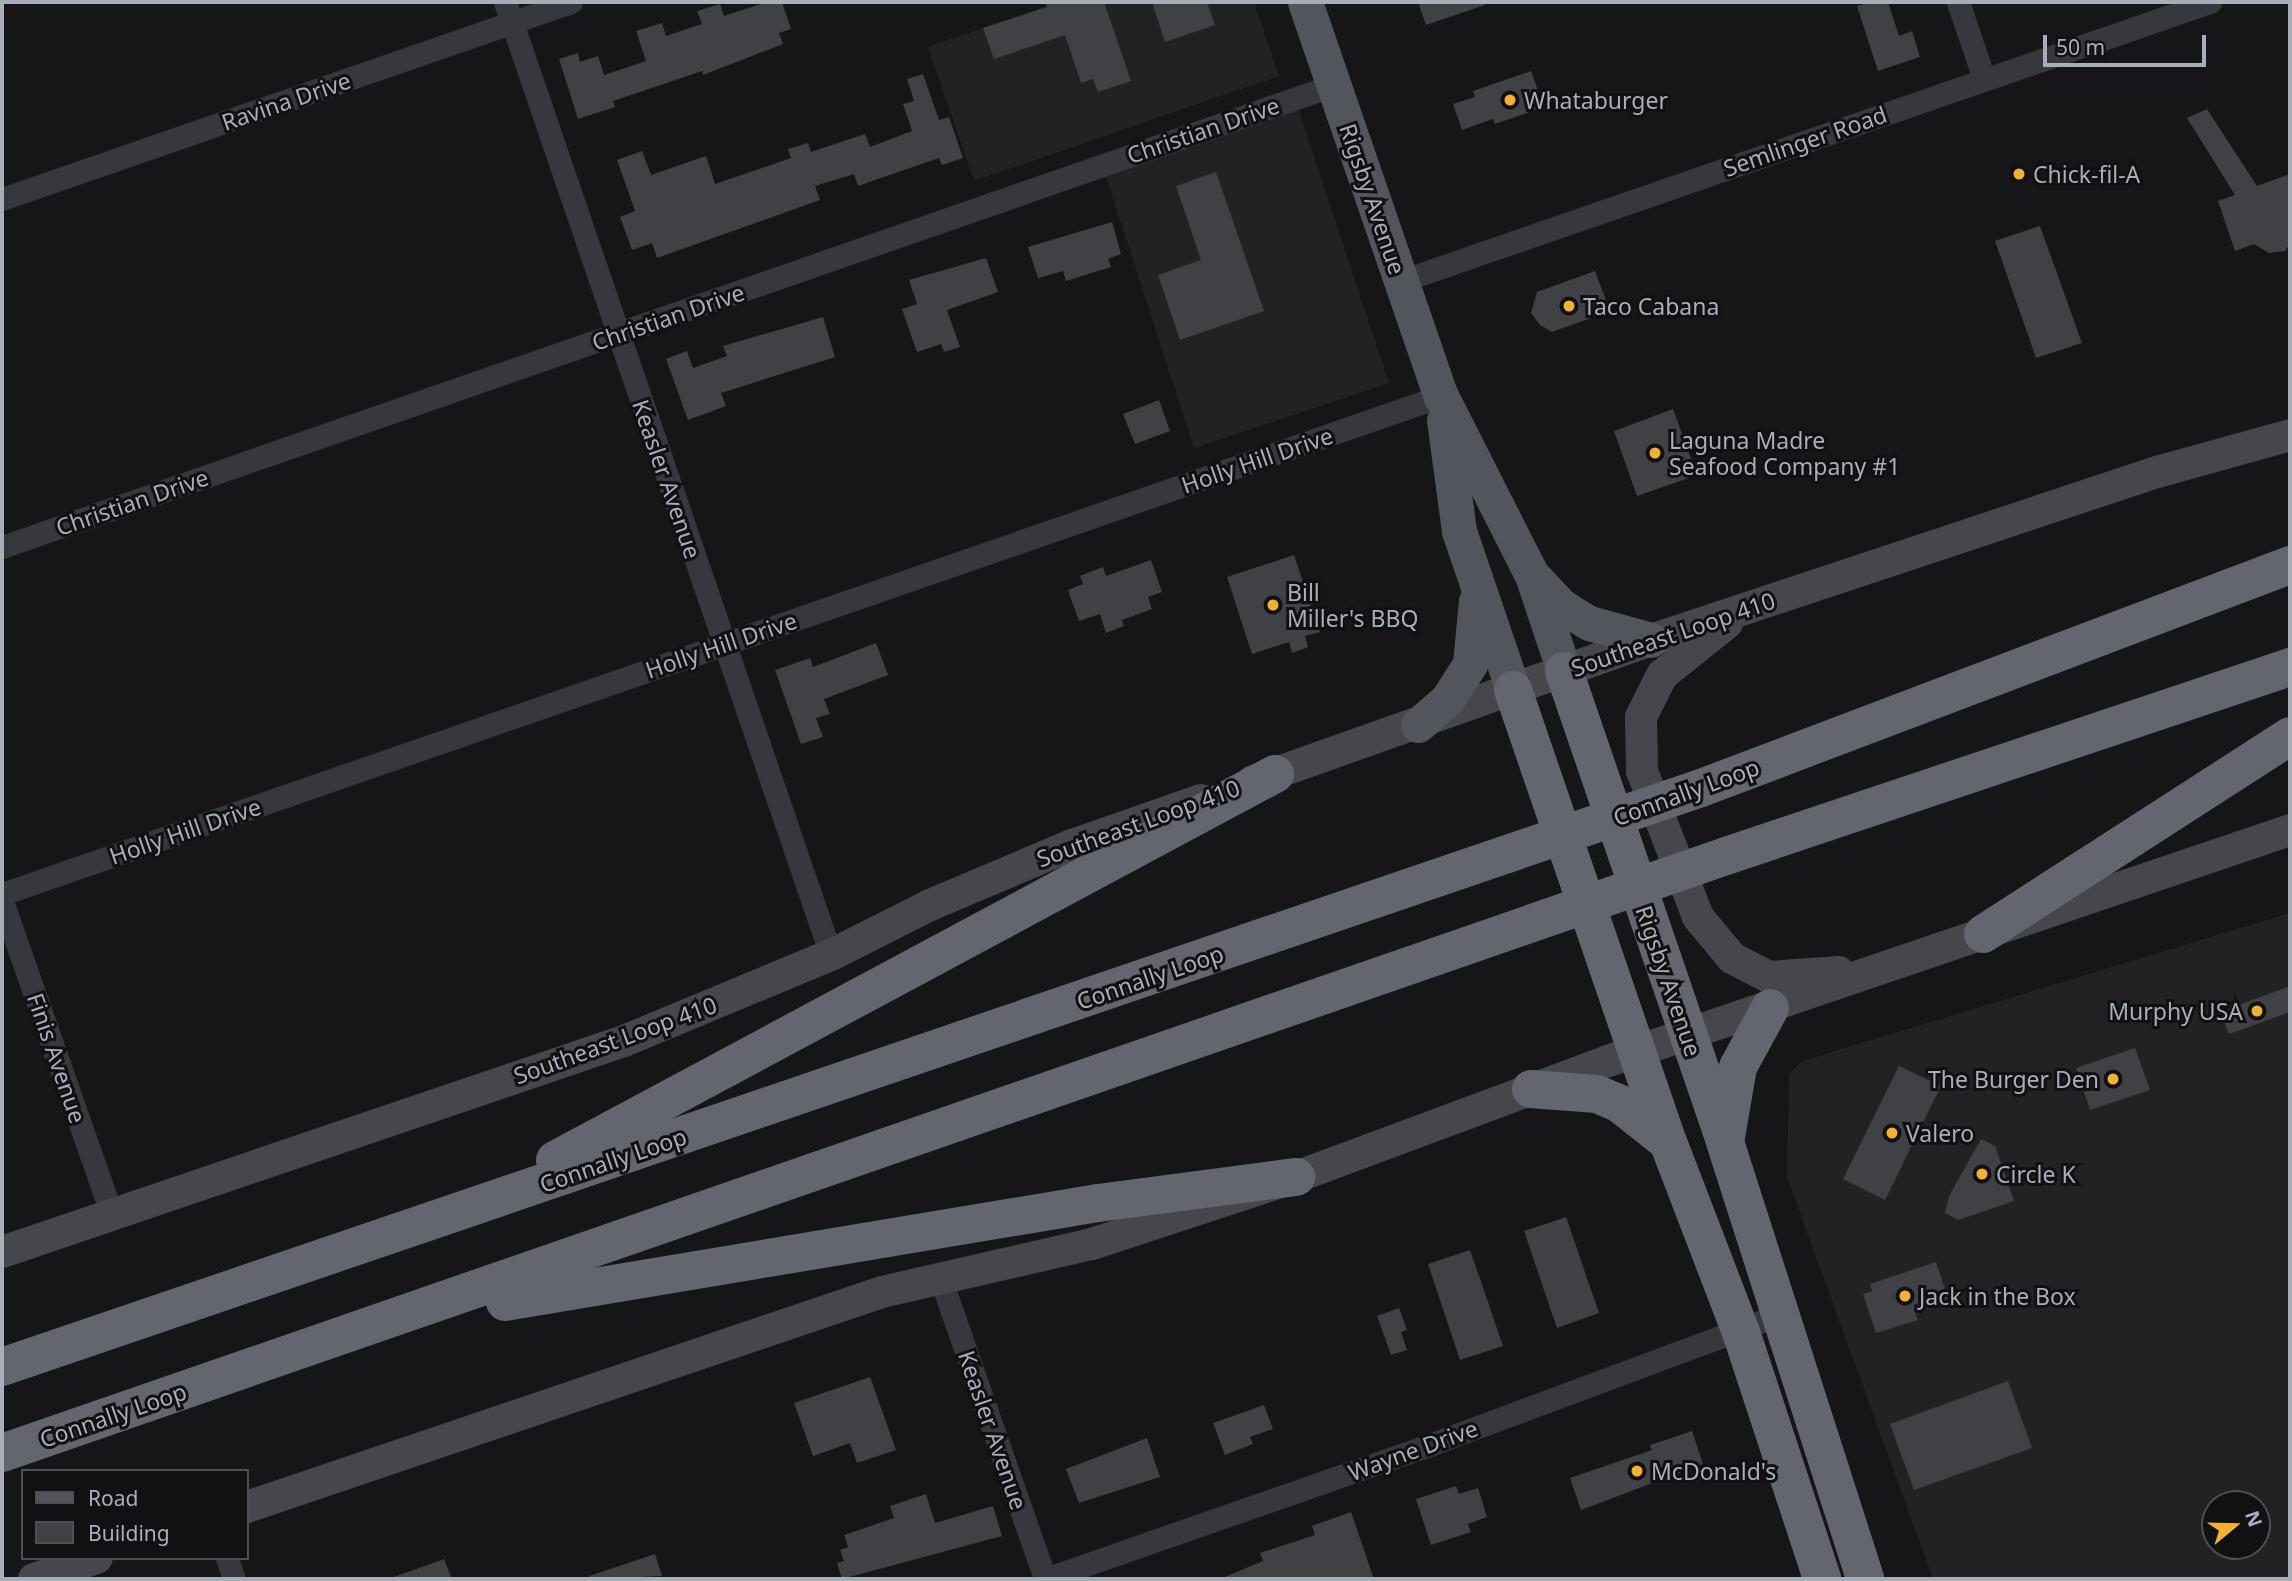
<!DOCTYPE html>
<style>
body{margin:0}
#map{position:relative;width:2292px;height:1581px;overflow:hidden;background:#161618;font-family:"Noto Sans",sans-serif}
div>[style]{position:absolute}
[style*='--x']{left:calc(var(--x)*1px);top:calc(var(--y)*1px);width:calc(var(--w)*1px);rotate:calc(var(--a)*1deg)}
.built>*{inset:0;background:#222225}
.building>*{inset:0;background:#404145}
.street>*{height:23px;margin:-11.5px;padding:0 11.5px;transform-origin:11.5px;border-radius:11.5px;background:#37383d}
.secondary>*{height:32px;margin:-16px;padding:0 16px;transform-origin:16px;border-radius:16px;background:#45474d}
.primary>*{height:35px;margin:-17.5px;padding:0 17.5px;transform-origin:17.5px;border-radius:17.5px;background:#53555c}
.highway>*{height:38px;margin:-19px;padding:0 19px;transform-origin:19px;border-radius:19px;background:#63666e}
.dots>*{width:19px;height:19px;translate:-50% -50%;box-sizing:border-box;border:4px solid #111113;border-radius:50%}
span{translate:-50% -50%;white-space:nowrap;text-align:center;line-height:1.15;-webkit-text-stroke:6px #111113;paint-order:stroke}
.poi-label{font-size:23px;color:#a8adb8}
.left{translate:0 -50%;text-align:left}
.right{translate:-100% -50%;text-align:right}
.street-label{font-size:23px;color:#a8adb8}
.frame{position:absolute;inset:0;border:4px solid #a8adb8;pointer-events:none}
.legend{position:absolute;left:21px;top:1469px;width:228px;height:91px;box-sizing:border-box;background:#111113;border:2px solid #4d4f55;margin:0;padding:9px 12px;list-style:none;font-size:21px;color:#a8adb8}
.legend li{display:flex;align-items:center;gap:14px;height:35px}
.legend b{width:35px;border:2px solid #4d4f55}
.north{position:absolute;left:2201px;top:1490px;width:70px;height:70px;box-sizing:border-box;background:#111113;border:2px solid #4d4f55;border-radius:50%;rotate:71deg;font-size:19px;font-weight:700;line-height:28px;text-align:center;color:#a8adb8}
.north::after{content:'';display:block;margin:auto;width:24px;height:32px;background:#f2b134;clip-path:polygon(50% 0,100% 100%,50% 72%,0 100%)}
.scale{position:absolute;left:2043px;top:35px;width:163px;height:32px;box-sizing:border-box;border:4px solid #a8adb8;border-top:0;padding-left:9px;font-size:21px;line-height:24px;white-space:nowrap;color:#a8adb8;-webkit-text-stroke:5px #111113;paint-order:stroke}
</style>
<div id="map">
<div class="built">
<div style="clip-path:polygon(1059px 2px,1254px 2px,1279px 76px,974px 181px,928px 47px)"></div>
<div style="clip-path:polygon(1298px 108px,1389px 383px,1194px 448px,1106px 177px)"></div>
<div style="clip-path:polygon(evenodd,2290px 913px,2290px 1579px,1933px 1579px,1787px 1177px,1789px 1074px,1802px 1061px,2290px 913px,2215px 1504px,2257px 1504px,2257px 1546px,2215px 1546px,2215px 1504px)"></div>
</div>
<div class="building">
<div style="clip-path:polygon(767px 2px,782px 2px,791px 29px,779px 33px,783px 44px,703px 75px,702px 71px,613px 101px,615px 107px,578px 119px,559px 59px,578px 53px,580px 62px,598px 56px,604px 75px,646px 61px,636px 31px,662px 23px,666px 36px,702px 24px,697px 11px,720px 4px,724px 16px)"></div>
<div style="clip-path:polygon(1045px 2px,1104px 2px,1131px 81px,1098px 92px,1093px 79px,1081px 83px,1065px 35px,994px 59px,983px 28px,1047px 7px)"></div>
<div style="clip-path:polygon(1152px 2px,1207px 2px,1215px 25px,1165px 42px)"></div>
<div style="clip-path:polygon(1418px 2px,1484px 2px,1485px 5px,1426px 25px)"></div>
<div style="clip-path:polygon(1870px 2px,1888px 2px,1899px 36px,1912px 31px,1920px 57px,1878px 71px,1857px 6px)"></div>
<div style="clip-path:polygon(1531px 71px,1544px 107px,1495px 124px,1493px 119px,1462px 130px,1453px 104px,1475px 97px,1473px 91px)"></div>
<div style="clip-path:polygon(923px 74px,939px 120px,949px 117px,963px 158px,942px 165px,939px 158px,858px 186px,854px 174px,815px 186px,820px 200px,657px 258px,652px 243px,632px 250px,620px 217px,635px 211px,617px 160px,642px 151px,651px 175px,706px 156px,715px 184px,791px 158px,788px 149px,808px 143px,811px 152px,865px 134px,870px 147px,912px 131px,903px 104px,914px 101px,907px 79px)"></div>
<div style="clip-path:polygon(2207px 109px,2257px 186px,2290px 174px,2290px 244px,2285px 251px,2269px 253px,2254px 244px,2235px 251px,2218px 201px,2235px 195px,2187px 118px)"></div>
<div style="clip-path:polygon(1216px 172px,1264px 311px,1180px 340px,1158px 275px,1201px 260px,1176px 186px)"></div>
<div style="clip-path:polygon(1112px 222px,1121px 254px,1108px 259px,1111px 267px,1066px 281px,1063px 271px,1038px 278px,1028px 247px)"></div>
<div style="clip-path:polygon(2040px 226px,2082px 343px,2036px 358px,1995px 241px)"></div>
<div style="clip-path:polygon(986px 258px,998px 292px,947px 310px,960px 347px,944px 352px,941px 344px,917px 352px,902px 309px,917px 304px,909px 280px)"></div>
<div style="clip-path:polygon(1595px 271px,1610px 311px,1552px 332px,1540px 325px,1531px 313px,1537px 292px)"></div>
<div style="clip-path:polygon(823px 317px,835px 357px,721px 393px,726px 406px,688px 420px,666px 359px,687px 351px,693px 368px,727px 356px,723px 346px)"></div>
<div style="clip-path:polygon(1159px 400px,1170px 431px,1135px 444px,1123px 414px)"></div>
<div style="clip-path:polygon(1673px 409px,1697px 475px,1637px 496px,1614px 431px)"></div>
<div style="clip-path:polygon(1294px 555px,1320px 632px,1305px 636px,1308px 647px,1292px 653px,1289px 642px,1252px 654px,1227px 577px)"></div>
<div style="clip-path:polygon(1151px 560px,1162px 592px,1148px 597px,1152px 609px,1122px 620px,1124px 626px,1106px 633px,1100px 614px,1079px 621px,1068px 590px,1083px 584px,1080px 576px,1103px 567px,1106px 576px)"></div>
<div style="clip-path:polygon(876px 643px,888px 675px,824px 699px,830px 714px,816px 718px,823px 737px,801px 744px,775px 670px,810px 658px,813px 667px)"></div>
<div style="clip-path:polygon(2290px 986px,2290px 1012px,2229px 1034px,2220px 1012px)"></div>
<div style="clip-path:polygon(2135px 1048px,2150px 1090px,2090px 1110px,2076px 1068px)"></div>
<div style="clip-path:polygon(1899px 1066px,1941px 1086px,1885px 1200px,1843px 1179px)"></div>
<div style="clip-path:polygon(1981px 1139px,1995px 1146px,2014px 1201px,1958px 1220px,1945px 1213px,1949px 1196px)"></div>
<div style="clip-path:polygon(1566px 1217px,1599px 1313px,1557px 1328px,1524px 1231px)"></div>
<div style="clip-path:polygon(1470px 1250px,1503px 1346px,1460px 1360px,1428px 1264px)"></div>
<div style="clip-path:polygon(1936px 1262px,1948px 1299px,1914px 1310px,1918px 1320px,1876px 1333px,1863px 1294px,1872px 1291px,1870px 1284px)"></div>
<div style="clip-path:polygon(1399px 1308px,1407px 1330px,1401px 1332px,1407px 1350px,1391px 1355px,1377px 1316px)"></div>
<div style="clip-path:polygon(870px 1377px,896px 1450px,857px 1463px,850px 1443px,813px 1456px,794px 1403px)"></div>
<div style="clip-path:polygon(2008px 1381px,2032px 1448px,1914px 1490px,1890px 1424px)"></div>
<div style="clip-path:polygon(1264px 1405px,1273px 1429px,1250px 1437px,1253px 1444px,1225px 1455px,1213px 1423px)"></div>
<div style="clip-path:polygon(1692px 1431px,1703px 1464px,1581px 1510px,1570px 1478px,1652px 1450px,1650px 1445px)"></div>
<div style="clip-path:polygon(1147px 1438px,1160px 1477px,1079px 1503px,1066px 1469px)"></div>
<div style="clip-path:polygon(1456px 1486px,1459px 1494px,1478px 1488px,1487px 1517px,1468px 1524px,1471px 1532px,1431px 1545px,1416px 1499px)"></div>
<div style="clip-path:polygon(926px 1494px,935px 1523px,993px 1506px,1002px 1536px,842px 1579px,837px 1563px,844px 1561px,840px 1550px,848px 1547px,844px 1535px,894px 1518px,890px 1506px)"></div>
<div style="clip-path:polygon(1351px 1512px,1374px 1579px,1220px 1579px,1263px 1561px,1260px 1553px,1315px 1535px,1312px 1526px)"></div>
<div style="clip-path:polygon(655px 1554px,662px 1576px,590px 1579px,589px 1576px)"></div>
<div style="clip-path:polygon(444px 1559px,452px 1579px,394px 1579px,394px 1577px)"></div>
</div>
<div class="street">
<div style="--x:505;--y:2;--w:1007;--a:71.12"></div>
<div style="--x:1958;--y:2;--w:81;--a:71.3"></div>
<div style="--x:2;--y:199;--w:602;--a:-19.1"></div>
<div style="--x:1401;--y:281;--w:856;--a:-19.03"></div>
<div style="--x:2;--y:547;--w:1410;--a:-19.13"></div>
<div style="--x:2;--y:894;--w:1523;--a:-19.09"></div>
<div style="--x:2;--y:901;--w:333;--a:70.7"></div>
<div style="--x:941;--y:1280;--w:317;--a:70.8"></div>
<div style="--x:227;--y:1558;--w:22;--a:72"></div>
<div style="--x:1045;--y:1579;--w:410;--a:-19.2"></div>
<div style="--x:1432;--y:1444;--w:370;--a:-20.4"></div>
</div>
<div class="secondary">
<div style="--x:1727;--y:623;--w:83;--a:141.3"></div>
<div style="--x:1662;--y:675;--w:47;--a:116.6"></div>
<div style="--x:1641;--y:717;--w:54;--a:88.9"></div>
<div style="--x:1642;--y:771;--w:156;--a:69"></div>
<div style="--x:1698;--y:917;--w:53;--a:50.3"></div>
<div style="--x:1732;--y:958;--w:42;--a:27.2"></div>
<div style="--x:1769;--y:977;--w:70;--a:-4.1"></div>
<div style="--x:1253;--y:781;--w:422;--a:-19.5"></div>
<div style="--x:1651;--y:640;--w:533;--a:-18.37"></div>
<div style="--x:2157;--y:472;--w:138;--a:-15.5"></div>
<div style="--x:2;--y:1252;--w:657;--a:-18.74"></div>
<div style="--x:624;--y:1041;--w:224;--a:-22.6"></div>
<div style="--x:831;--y:955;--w:111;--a:-26.8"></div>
<div style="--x:930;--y:905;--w:154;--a:-22.9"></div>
<div style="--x:1072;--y:845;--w:137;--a:-19.2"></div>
<div style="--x:247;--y:1507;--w:670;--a:-18.71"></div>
<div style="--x:882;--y:1292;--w:215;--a:-12.9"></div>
<div style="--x:1092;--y:1244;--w:215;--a:-18.2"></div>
<div style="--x:1296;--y:1177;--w:333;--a:-20.4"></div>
<div style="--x:1608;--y:1061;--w:720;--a:-18.71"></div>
<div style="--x:34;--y:1579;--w:66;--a:-18.4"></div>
</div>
<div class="primary">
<div style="--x:1305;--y:2;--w:417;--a:71"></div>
<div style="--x:1441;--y:396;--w:201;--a:63.1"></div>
<div style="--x:1532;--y:575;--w:101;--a:71.6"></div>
<div style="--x:1444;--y:420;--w:112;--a:82.3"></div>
<div style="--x:1459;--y:531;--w:168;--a:71.2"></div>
<div style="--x:1537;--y:580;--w:34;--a:47"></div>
<div style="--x:1560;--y:605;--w:34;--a:32"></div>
<div style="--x:1589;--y:623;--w:64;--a:15.3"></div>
<div style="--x:1418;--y:725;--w:38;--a:-41"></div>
<div style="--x:1447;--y:700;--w:43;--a:-57.4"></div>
<div style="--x:1470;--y:664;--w:63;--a:-84.6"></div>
</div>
<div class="highway">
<div style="--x:1564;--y:671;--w:498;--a:71.1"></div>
<div style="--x:1725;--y:1142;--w:459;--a:72.2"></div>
<div style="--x:1513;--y:690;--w:478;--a:71.1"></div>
<div style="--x:1668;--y:1142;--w:204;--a:69"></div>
<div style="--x:1741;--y:1332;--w:260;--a:71.8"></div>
<div style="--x:1983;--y:934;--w:365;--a:-32.8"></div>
<div style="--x:1531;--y:1089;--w:66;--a:4.3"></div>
<div style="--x:1597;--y:1094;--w:25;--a:23"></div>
<div style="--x:1620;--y:1104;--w:61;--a:38.4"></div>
<div style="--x:1726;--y:1137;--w:71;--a:-80.3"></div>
<div style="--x:1738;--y:1067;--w:67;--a:-61.5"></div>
<div style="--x:555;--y:1160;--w:817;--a:-28.2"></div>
<div style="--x:505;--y:1302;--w:601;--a:-9.48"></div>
<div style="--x:1098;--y:1203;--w:200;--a:-7.5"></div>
<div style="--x:2;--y:1367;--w:1795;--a:-18.82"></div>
<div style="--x:1701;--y:788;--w:630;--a:-20.74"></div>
<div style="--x:2;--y:1453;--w:1824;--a:-19.1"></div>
<div style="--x:1726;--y:856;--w:595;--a:-18.53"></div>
</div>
<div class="dots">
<div style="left:1510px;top:100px;background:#f2b134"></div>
<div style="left:2019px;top:174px;background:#f2b134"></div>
<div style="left:1569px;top:306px;background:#f2b134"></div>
<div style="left:1655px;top:453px;background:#f2b134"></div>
<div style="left:1273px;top:605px;background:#f2b134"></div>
<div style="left:2257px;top:1011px;background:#f2b134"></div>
<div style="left:2113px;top:1079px;background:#f2b134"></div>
<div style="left:1892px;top:1133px;background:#f2b134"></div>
<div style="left:1982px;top:1174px;background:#f2b134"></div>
<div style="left:1905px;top:1296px;background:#f2b134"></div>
<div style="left:1637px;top:1471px;background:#f2b134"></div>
</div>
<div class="poi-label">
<span class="left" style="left:1524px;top:100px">Whataburger</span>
<span class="left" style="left:2033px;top:174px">Chick-fil-A</span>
<span class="left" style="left:1583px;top:306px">Taco Cabana</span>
<span class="left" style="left:1669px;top:453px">Laguna Madre<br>Seafood Company #1</span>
<span class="left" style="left:1287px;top:605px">Bill<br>Miller's BBQ</span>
<span class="right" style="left:2243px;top:1011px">Murphy USA</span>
<span class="right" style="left:2099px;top:1079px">The Burger Den</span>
<span class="left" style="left:1906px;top:1133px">Valero</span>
<span class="left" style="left:1996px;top:1174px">Circle K</span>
<span class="left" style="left:1919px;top:1296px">Jack in the Box</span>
<span class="left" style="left:1651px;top:1471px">McDonald's</span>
</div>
<div class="street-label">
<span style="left:286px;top:101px;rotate:-19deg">Ravina Drive</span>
<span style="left:1203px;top:130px;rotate:-19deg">Christian Drive</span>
<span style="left:1805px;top:141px;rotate:-19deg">Semlinger Road</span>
<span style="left:1373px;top:199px;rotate:71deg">Rigsby Avenue</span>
<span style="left:668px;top:317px;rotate:-19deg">Christian Drive</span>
<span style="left:1257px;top:460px;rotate:-19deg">Holly Hill Drive</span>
<span style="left:667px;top:479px;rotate:71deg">Keasler Avenue</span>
<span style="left:132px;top:502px;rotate:-19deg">Christian Drive</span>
<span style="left:1673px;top:634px;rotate:-19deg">Southeast Loop 410</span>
<span style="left:721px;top:645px;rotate:-19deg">Holly Hill Drive</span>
<span style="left:1686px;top:792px;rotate:-20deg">Connally Loop</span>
<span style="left:1138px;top:823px;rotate:-20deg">Southeast Loop 410</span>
<span style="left:185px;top:831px;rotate:-19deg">Holly Hill Drive</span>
<span style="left:1150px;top:977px;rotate:-19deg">Connally Loop</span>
<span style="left:1669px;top:981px;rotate:71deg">Rigsby Avenue</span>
<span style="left:615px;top:1040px;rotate:-20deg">Southeast Loop 410</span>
<span style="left:57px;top:1058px;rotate:71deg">Finis Avenue</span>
<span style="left:613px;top:1160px;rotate:-19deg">Connally Loop</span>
<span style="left:113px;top:1415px;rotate:-19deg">Connally Loop</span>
<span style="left:993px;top:1430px;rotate:71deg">Keasler Avenue</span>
<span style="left:1413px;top:1450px;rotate:-20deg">Wayne Drive</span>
</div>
<div class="frame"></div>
<ul class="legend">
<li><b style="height:9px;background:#53555c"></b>Road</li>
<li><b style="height:19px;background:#404145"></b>Building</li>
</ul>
<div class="north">N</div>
<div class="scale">50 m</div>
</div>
